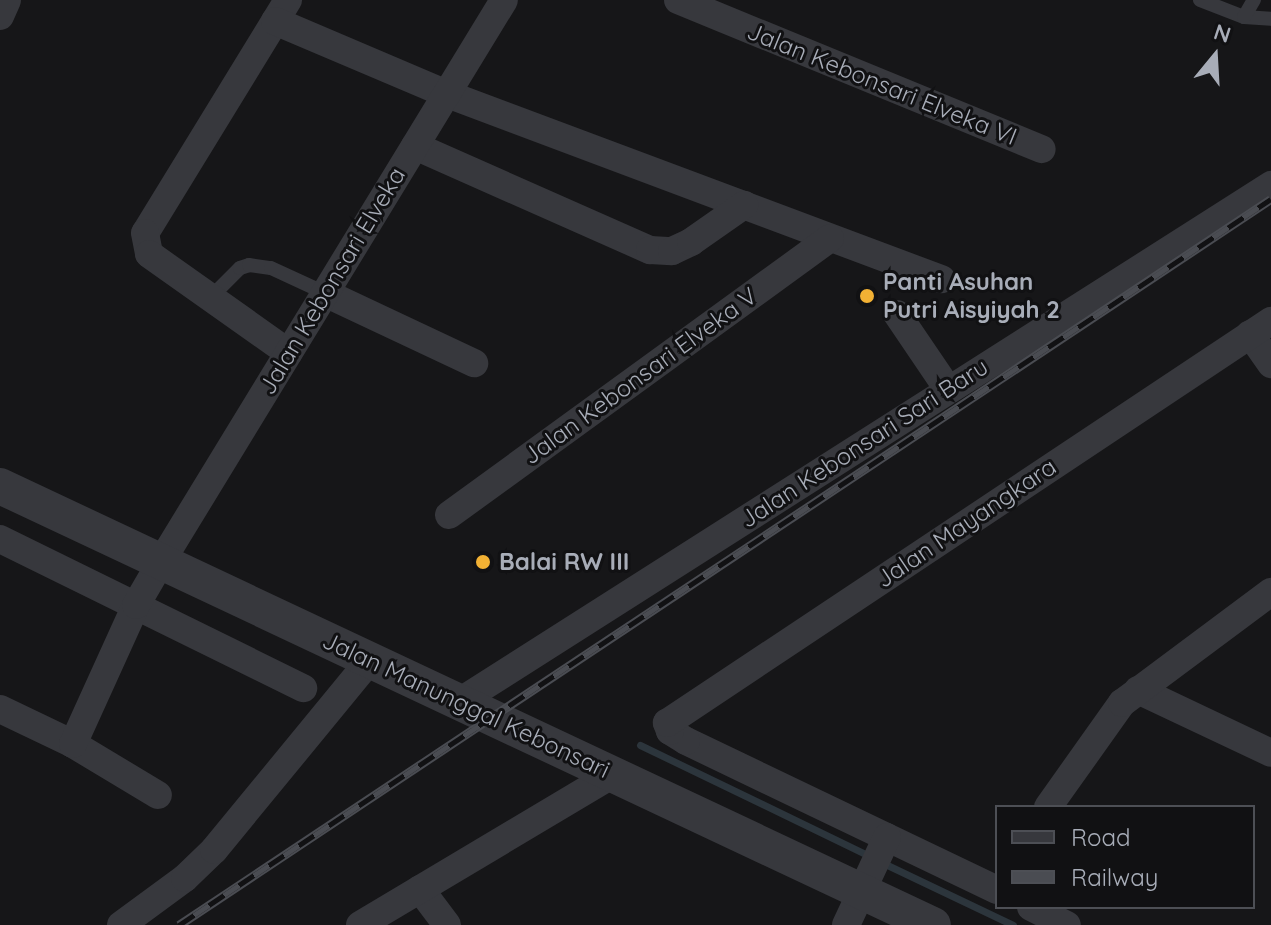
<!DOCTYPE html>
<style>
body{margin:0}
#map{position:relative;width:1271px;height:925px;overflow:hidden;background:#161618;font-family:Quicksand,sans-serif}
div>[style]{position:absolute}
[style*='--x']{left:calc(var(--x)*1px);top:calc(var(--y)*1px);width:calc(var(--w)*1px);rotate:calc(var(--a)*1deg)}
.stream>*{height:7px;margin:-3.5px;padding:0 3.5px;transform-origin:3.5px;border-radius:3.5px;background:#2c353c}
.service>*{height:14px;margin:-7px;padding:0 7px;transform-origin:7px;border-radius:7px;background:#37383d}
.minor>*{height:28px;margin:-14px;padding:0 14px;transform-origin:14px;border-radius:14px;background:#37383d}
.tertiary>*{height:36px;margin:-18px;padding:0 18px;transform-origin:18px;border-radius:18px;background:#37383d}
.rail>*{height:9px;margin-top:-4.5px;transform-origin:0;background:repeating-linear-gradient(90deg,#111113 0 18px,#4a4c52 0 36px);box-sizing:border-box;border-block:2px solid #4a4c52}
.dots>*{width:22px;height:22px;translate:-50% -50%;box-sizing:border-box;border:4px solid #111113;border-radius:50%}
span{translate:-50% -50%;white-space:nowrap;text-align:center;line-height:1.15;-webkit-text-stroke:6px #111113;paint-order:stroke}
.street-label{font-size:24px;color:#a8adb8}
.poi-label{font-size:24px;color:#a8adb8;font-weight:700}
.left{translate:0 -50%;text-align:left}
.legend{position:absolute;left:995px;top:805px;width:260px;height:104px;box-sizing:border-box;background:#111113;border:2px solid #4d4f55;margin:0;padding:10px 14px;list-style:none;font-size:24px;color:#a8adb8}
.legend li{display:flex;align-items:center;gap:16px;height:40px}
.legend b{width:40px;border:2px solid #4d4f55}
.north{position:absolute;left:1175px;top:16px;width:80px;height:80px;-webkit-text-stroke:6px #111113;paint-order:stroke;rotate:18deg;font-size:22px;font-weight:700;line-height:32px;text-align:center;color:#a8adb8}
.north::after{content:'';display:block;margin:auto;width:28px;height:36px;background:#a8adb8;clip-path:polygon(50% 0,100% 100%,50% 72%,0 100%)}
</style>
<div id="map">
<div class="stream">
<div style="--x:640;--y:745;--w:258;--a:25.8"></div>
<div style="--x:883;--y:863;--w:144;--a:25.5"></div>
</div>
<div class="service">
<div style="--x:1200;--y:0;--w:47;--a:21.1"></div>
<div style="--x:1244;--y:17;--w:27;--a:4"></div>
<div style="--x:1244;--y:17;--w:20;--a:-60"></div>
<div style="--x:210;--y:298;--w:42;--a:-45"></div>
<div style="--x:240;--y:268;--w:9;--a:-18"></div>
<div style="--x:249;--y:265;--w:22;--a:8"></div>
<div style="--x:271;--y:268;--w:60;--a:24.8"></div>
</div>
<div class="minor">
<div style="--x:288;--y:0;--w:273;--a:121.5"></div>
<div style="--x:145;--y:233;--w:21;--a:79"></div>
<div style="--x:149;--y:254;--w:171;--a:35.3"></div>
<div style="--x:678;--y:0;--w:393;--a:22.3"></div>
<div style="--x:0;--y:16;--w:17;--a:-66"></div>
<div style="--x:275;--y:21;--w:187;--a:23"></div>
<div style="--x:447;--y:94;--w:528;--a:20.53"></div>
<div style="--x:415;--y:146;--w:257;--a:23.9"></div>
<div style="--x:650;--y:250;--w:22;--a:3"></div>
<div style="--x:672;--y:251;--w:21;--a:-25"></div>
<div style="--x:691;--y:242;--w:65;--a:-34.9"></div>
<div style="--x:325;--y:293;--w:165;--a:25.2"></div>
<div style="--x:897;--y:314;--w:91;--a:55.8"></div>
<div style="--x:1250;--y:334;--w:37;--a:55"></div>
<div style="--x:449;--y:515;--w:471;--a:-36"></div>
<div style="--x:0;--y:539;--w:338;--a:26.2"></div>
<div style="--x:1138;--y:690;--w:147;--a:25.3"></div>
<div style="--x:459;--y:702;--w:963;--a:-32.48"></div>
<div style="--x:0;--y:709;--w:81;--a:25.6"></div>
<div style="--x:73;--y:744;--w:99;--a:31"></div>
<div style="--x:73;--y:744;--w:153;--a:-65.6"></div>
<div style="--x:136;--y:605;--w:50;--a:-59.8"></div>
<div style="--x:161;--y:562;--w:658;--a:-58.6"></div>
<div style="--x:1048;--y:807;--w:128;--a:-54.6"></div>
<div style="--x:1122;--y:703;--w:186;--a:-36.7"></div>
<div style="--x:420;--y:889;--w:45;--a:53.1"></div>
<div style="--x:997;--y:890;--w:345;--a:-154.4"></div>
<div style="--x:686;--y:741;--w:19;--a:-148"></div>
<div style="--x:670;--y:731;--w:9;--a:-111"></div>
<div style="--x:667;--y:723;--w:726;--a:-33.65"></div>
<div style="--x:1031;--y:907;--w:40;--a:26.6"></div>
<div style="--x:121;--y:925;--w:79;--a:-36.3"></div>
<div style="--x:185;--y:878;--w:40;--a:-44"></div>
<div style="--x:214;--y:850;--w:246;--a:-50.6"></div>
<div style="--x:360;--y:925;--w:295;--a:-30.8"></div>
<div style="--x:846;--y:925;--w:97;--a:-65"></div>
</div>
<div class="tertiary">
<div style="--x:0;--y:486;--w:1031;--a:25.2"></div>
</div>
<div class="rail">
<div style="--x:179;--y:925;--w:1311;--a:-33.62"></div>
</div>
<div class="dots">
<div style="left:867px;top:296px;background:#f2b134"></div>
<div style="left:483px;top:562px;background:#f2b134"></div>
</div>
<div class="street-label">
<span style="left:882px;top:84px;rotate:22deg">Jalan Kebonsari Elveka VI</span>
<span style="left:332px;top:281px;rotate:-59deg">Jalan Kebonsari Elveka</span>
<span style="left:640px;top:376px;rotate:-36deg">Jalan Kebonsari Elveka V</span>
<span style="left:864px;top:443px;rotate:-33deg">Jalan Kebonsari Sari Baru</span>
<span style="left:966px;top:523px;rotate:-34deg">Jalan Mayangkara</span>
<span style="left:466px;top:705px;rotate:25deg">Jalan Manunggal Kebonsari</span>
</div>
<div class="poi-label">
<span class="left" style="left:883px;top:296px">Panti Asuhan<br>Putri Aisyiyah 2</span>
<span class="left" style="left:499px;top:562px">Balai RW III</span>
</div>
<ul class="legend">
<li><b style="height:10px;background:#37383d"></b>Road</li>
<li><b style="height:10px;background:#4a4c52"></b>Railway</li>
</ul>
<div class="north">N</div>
</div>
